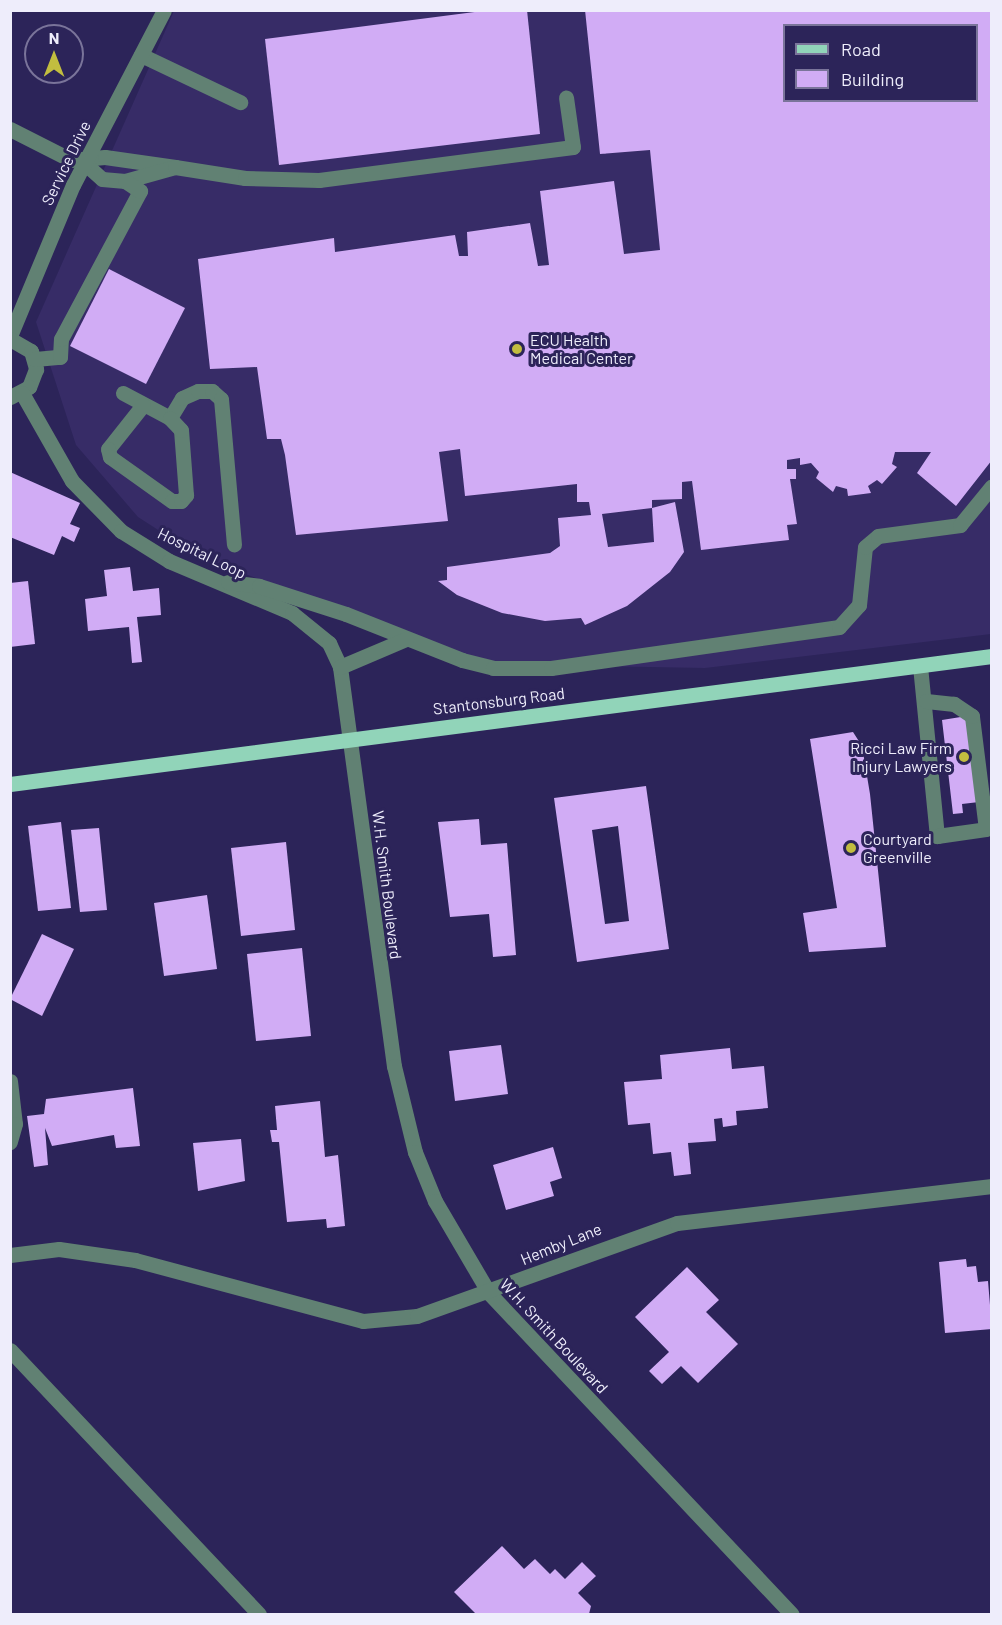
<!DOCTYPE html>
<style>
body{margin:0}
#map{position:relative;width:1002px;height:1625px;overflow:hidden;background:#2c2459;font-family:Barlow,sans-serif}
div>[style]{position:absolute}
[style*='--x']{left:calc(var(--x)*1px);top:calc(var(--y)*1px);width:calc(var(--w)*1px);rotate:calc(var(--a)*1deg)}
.built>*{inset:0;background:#372c67}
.building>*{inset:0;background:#d1acf5}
.minor>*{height:15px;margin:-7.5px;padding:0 7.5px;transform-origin:7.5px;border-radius:7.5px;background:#618173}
.major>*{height:15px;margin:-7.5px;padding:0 7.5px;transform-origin:7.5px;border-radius:7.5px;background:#91d4b9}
.dots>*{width:16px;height:16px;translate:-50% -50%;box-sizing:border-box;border:3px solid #2c2459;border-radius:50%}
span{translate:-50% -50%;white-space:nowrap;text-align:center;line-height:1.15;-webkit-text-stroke:6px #2c2459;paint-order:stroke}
.street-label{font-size:16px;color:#eeedfb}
.poi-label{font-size:16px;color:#eeedfb}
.left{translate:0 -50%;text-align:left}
.right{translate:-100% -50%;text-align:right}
.frame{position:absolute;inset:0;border:12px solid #eeedfb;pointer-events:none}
.legend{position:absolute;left:783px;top:24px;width:195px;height:78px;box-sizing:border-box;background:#2c2459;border:2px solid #7a749a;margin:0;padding:8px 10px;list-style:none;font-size:18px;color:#eeedfb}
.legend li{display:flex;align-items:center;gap:12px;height:30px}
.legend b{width:30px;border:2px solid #7a749a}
.north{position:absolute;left:24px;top:24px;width:60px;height:60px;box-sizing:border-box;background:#2c2459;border:2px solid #7a749a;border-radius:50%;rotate:0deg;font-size:16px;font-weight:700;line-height:24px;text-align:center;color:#eeedfb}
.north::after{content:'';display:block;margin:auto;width:21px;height:27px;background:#c2bd3f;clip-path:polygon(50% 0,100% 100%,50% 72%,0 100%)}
</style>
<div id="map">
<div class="built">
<div style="clip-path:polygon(evenodd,174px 11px,991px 11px,991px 634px,705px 668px,485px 664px,200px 557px,138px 517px,76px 445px,36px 322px,174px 11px,784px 26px,976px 26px,976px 100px,784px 100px,784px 26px)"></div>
</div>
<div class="building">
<div style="clip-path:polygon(490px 10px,527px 10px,540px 134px,279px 165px,265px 39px)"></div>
<div style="clip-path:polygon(evenodd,585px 10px,992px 10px,992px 460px,956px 506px,917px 473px,931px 452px,895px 452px,892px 464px,897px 467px,882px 484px,877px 480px,868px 486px,871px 493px,848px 496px,847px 489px,836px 486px,833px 492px,816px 478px,819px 472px,811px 463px,800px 465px,800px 458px,787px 460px,787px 469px,796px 469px,796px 479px,790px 479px,797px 524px,787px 525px,789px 540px,701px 550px,692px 481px,682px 482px,682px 499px,652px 500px,652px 508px,675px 502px,684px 552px,670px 572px,627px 606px,585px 625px,581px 618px,545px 621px,502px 613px,457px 595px,438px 581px,447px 580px,447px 567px,550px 553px,560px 546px,558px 518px,591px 515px,589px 502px,577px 502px,577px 484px,465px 496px,460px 449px,439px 452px,448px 521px,296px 535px,285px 455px,281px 439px,267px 439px,257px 367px,210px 369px,198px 259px,334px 238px,335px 252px,455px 235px,459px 256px,468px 256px,467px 232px,530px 223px,538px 266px,549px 265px,540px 191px,614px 181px,624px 254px,660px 250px,650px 150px,600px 154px,585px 10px,784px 26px,976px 26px,976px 100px,784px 100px,784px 26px,585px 10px,652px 508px,654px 542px,608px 547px,602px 514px,652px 508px)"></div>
<div style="clip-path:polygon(109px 269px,185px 308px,146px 384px,70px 346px)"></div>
<div style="clip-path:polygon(10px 472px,80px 503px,70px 524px,80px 528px,74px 542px,62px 536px,54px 555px,10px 537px)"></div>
<div style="clip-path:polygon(130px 567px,133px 591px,159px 588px,161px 615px,137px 617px,142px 662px,132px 663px,129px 627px,88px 631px,85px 599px,107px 596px,104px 570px)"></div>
<div style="clip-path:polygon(28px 581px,35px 644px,10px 647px,10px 583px)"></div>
<div style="clip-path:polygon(967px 716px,979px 802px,962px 804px,963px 813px,953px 814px,942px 720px)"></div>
<div style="clip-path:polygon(853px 732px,862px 746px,870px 794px,886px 947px,809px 952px,803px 913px,837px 908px,810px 739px)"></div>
<div style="clip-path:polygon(evenodd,646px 786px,669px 949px,577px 962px,554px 798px,646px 786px,618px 826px,629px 921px,605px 924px,592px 830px,618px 826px)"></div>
<div style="clip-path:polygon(479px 819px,481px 845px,507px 843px,516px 955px,493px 957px,489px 914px,450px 917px,438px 822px)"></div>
<div style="clip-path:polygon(61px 822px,71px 908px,38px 911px,28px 826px)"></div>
<div style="clip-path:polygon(99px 828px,107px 910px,80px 912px,71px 830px)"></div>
<div style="clip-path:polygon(286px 842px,295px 930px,241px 936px,231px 848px)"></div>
<div style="clip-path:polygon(207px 895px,217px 969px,164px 976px,154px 903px)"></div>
<div style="clip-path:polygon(42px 934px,74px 949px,42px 1016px,10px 999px)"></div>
<div style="clip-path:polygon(302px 948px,311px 1036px,256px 1041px,247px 954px)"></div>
<div style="clip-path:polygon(501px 1045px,508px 1094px,455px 1101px,449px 1051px)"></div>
<div style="clip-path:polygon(730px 1048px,732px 1069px,764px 1066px,768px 1108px,736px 1111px,737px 1125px,723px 1127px,722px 1118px,714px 1119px,716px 1141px,688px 1143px,691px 1174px,674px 1176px,671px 1152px,653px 1154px,650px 1123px,628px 1125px,624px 1082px,662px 1079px,660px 1055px)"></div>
<div style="clip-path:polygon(133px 1088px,140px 1146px,116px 1148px,114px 1135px,52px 1146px,45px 1128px,48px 1165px,34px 1167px,27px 1116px,44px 1114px,46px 1099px)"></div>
<div style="clip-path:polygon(320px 1101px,325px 1157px,338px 1155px,345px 1226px,327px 1228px,326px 1219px,287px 1222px,279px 1142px,272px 1142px,270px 1130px,277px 1130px,275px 1106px)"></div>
<div style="clip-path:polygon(241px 1139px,245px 1181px,198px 1191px,193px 1143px)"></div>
<div style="clip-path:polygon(553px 1147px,562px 1178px,550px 1182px,554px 1196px,506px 1210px,493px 1165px)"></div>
<div style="clip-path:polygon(966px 1259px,967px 1267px,976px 1266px,978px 1282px,988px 1281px,992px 1329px,945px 1333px,939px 1262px)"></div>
<div style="clip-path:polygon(687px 1267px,719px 1300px,706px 1312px,738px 1344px,698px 1383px,681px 1366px,662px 1384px,649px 1371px,669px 1352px,635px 1317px)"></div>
<div style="clip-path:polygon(502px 1546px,524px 1569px,535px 1559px,550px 1574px,555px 1569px,565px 1579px,582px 1562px,596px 1576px,578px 1593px,591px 1606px,589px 1614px,476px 1614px,454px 1592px)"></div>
</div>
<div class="minor">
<div style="--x:141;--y:55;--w:110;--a:25.4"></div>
<div style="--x:10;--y:129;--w:68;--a:26.9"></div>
<div style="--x:71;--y:160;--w:34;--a:-5"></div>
<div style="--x:105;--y:157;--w:71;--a:8.1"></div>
<div style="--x:175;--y:167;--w:52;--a:164.4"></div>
<div style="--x:125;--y:181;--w:23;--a:-175"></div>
<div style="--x:102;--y:179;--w:24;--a:-138"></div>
<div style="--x:175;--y:167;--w:71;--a:8.9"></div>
<div style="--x:245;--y:178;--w:74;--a:1.5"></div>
<div style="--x:319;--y:180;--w:256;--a:-7.4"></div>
<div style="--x:573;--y:147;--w:50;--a:-98"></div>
<div style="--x:10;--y:336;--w:164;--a:-67.4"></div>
<div style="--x:73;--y:185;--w:197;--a:-62.5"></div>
<div style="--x:10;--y:339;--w:24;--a:30"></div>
<div style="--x:31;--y:351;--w:19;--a:74"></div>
<div style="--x:36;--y:369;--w:19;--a:111"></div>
<div style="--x:29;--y:387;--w:21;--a:152"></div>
<div style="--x:35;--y:359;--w:25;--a:-5"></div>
<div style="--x:60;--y:357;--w:18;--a:-87"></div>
<div style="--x:61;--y:339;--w:168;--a:-61.9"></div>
<div style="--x:140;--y:191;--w:18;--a:-146"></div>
<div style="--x:22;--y:393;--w:101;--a:60.4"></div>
<div style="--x:72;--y:481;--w:70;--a:45.6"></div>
<div style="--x:121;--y:531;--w:57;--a:32"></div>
<div style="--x:169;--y:561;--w:134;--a:22.9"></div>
<div style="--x:292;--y:613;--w:48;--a:39"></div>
<div style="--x:329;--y:643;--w:26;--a:65"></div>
<div style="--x:340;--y:667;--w:403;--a:82.3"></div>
<div style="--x:394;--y:1066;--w:89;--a:76.3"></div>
<div style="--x:415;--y:1152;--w:53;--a:67.8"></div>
<div style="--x:435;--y:1201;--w:107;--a:59.6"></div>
<div style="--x:489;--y:1293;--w:441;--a:46.7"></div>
<div style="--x:123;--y:393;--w:53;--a:28"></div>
<div style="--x:170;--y:418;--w:23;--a:-59"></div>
<div style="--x:182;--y:398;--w:17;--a:-24"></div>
<div style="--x:198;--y:391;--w:14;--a:0"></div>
<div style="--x:212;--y:391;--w:12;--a:42"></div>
<div style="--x:221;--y:399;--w:146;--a:84.9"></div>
<div style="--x:143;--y:405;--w:56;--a:128.5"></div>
<div style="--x:108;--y:449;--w:8;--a:76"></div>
<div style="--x:110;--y:457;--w:76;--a:35.4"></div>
<div style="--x:172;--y:501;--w:9;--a:0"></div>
<div style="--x:181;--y:501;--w:8;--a:-50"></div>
<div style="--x:186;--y:495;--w:65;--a:-94.4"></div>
<div style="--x:181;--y:430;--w:16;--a:-133"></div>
<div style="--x:228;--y:582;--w:31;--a:7"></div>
<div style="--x:259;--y:586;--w:91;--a:17.8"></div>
<div style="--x:346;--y:614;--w:125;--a:21.6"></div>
<div style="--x:462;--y:660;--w:32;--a:14"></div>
<div style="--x:493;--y:668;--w:58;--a:0"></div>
<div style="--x:551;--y:668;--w:291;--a:-8.1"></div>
<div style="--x:839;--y:627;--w:30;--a:-48"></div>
<div style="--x:859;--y:605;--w:58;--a:-84.1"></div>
<div style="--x:865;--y:547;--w:17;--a:-40"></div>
<div style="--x:878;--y:536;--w:83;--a:-7.6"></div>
<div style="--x:960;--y:525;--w:50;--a:-50.6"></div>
<div style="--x:920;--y:666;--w:171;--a:84.3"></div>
<div style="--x:937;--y:836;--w:49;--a:-8.1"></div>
<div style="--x:986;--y:829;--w:114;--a:-97.1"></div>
<div style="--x:972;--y:716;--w:22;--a:-146"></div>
<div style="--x:954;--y:704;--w:28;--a:-174"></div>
<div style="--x:340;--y:667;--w:72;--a:-23"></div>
<div style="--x:10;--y:1081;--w:43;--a:83.4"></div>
<div style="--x:15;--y:1124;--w:19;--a:106"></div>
<div style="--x:10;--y:1255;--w:49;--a:-7"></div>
<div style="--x:59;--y:1249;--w:77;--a:8.2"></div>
<div style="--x:135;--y:1260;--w:236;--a:15"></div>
<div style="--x:363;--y:1321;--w:54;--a:-5.3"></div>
<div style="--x:417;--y:1316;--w:276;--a:-19.7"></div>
<div style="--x:677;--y:1223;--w:317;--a:-6.7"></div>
<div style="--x:10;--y:1350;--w:363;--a:46.7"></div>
</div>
<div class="major">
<div style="--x:10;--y:784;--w:990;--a:-7.43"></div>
</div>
<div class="dots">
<div style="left:517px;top:349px;background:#c2bd3f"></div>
<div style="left:964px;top:757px;background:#c2bd3f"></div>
<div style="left:851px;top:848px;background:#c2bd3f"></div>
</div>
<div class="street-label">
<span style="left:66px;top:163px;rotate:-64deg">Service Drive</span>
<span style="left:202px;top:553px;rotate:26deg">Hospital Loop</span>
<span style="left:499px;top:701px;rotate:-7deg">Stantonsburg Road</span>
<span style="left:387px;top:885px;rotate:83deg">W.H. Smith Boulevard</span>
<span style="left:561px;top:1244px;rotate:-22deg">Hemby Lane</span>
<span style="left:554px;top:1336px;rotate:47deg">W.H. Smith Boulevard</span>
</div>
<div class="poi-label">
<span class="left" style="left:530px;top:349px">ECU Health<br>Medical Center</span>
<span class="right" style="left:952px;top:757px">Ricci Law Firm<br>Injury Lawyers</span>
<span class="left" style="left:863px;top:848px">Courtyard<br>Greenville</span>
</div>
<div class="frame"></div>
<ul class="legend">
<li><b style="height:8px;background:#91d4b9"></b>Road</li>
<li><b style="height:16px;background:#d1acf5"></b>Building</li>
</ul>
<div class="north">N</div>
</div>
